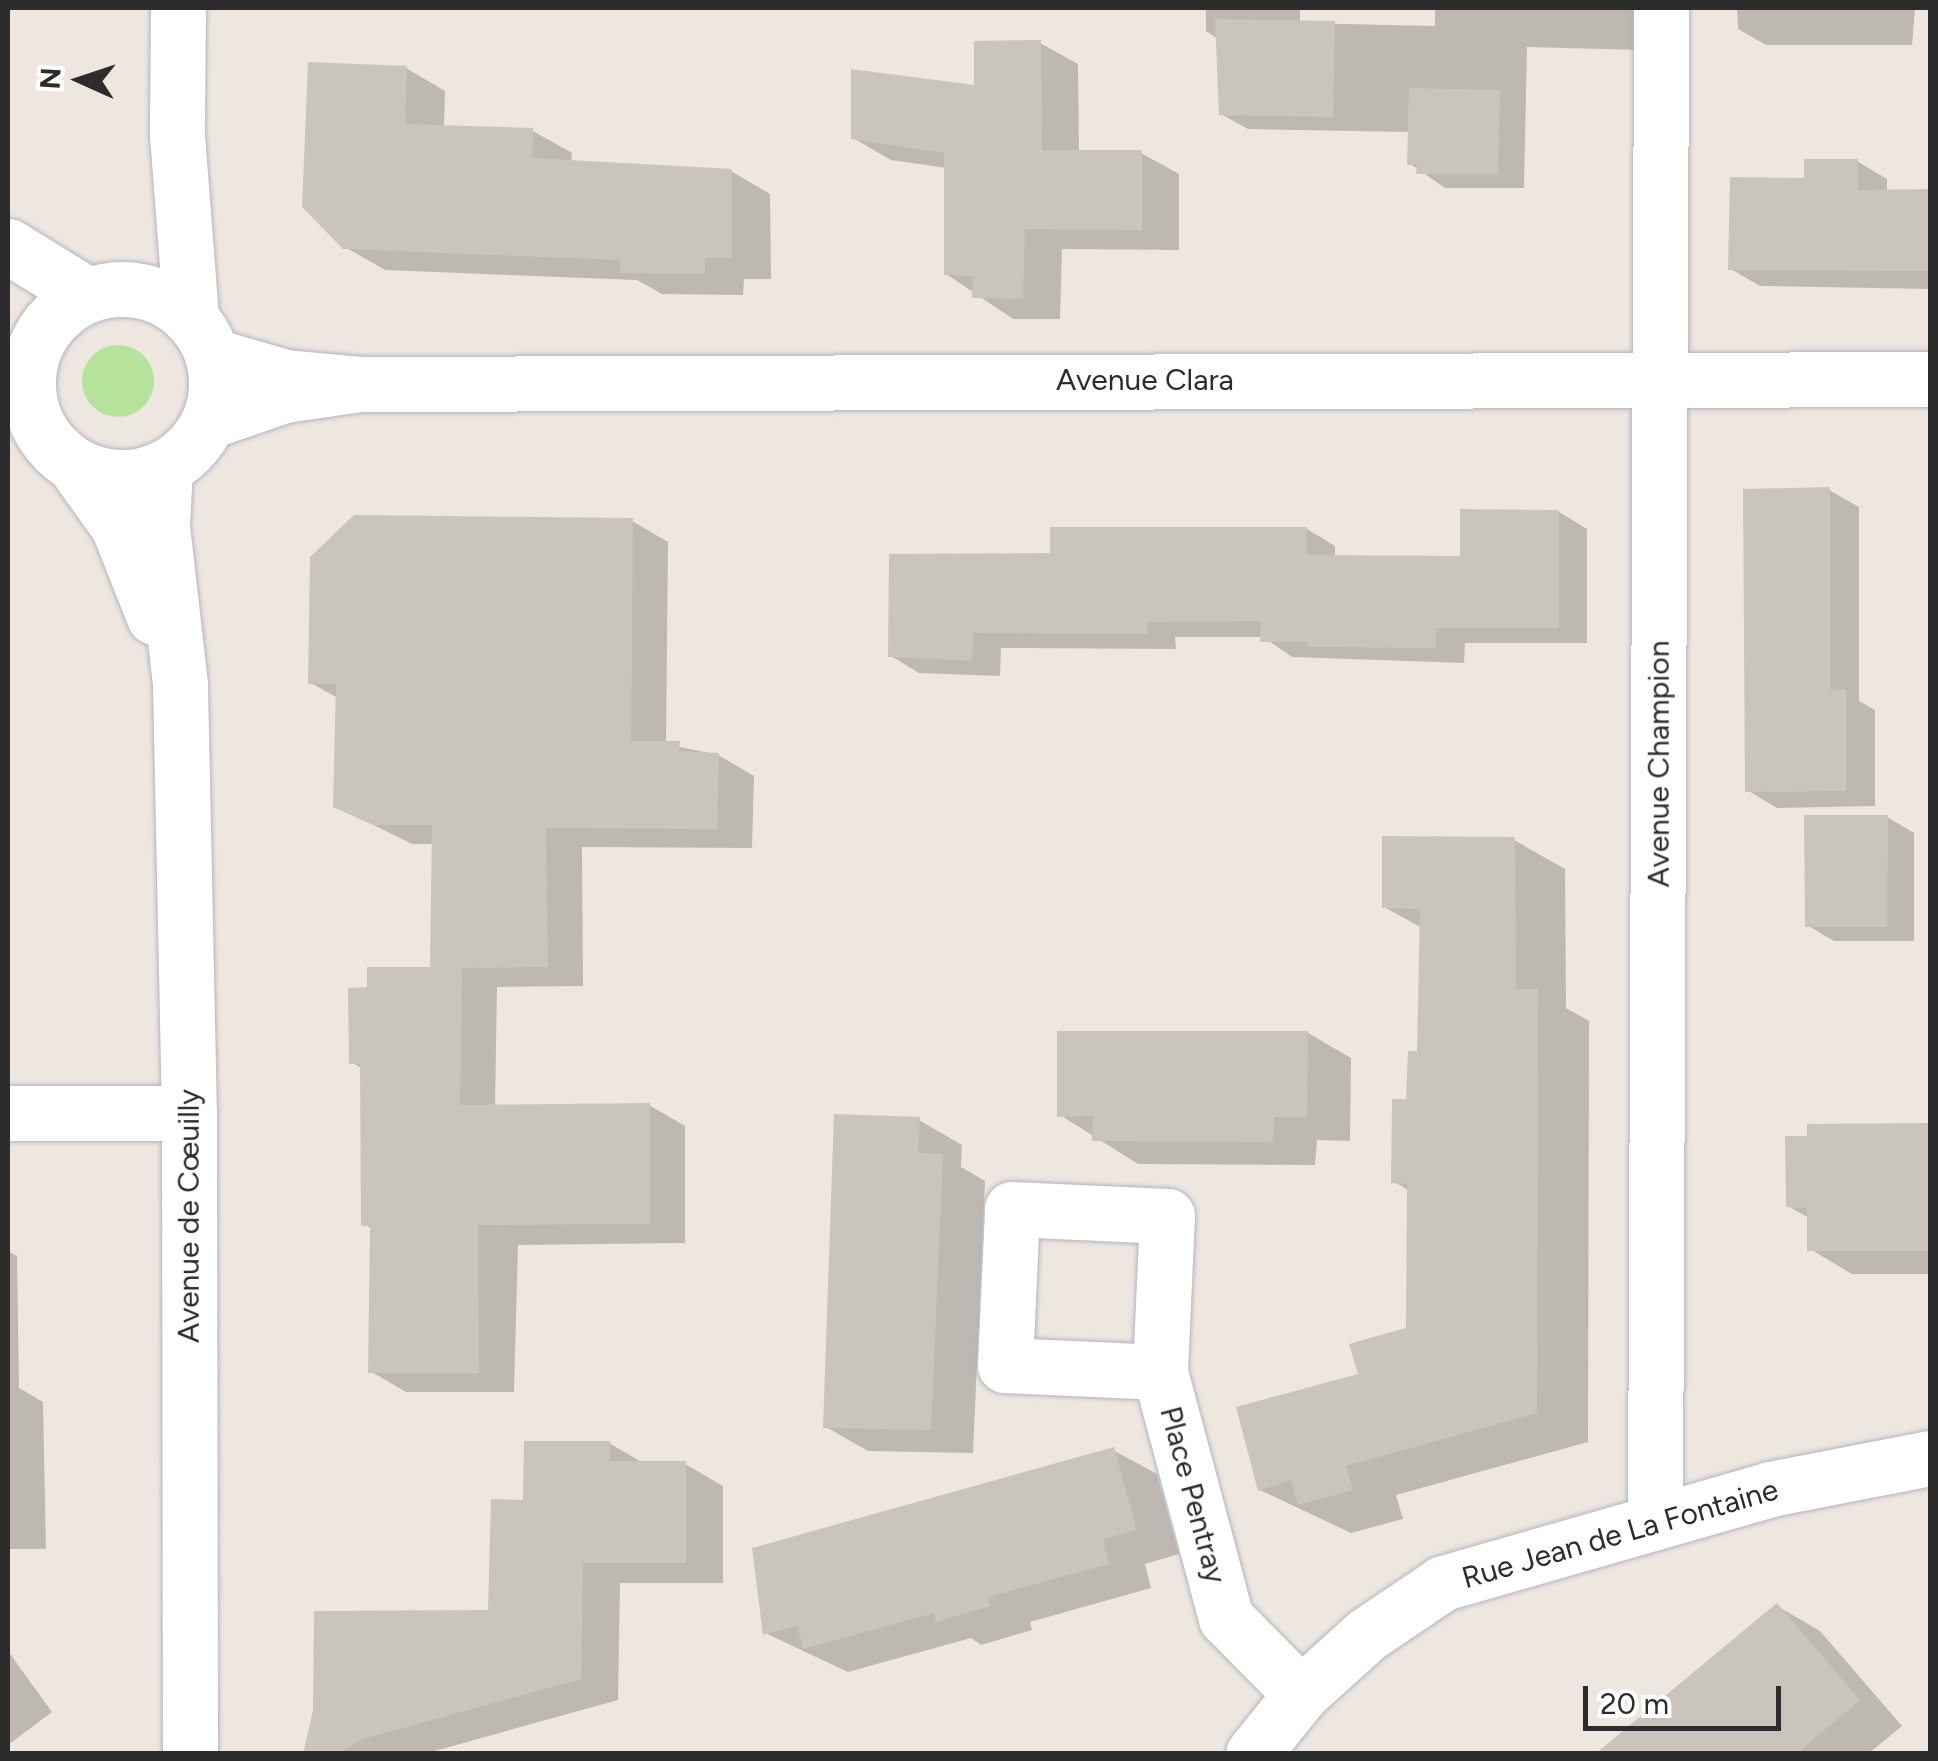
<!DOCTYPE html>
<meta charset="utf-8">
<style>
body{margin:0}
#map{position:relative;width:1938px;height:1761px;overflow:hidden;background:#eee7df;font-family:Figtree,sans-serif}
div>[style]{position:absolute}
[style*='--x']{left:calc(var(--x)*1px);top:calc(var(--y)*1px);width:calc(var(--w)*1px);rotate:calc(var(--a)*1deg)}
.green>*{inset:0;background:#b5e39c}
.round{border-radius:50%}
.shadow>*{inset:0;background:#0003}
.building>*{inset:0;background:#c9c5bd}
.roads{filter:drop-shadow(0 0 2px #b2b5c0) drop-shadow(0 0 2px #b2b5c0)}
.minor>*{height:55px;margin:-27.5px;padding:0 27.5px;transform-origin:27.5px;border-radius:27.5px;background:#fff}
.minor>.ring{margin:-27.5px;padding:0;box-sizing:content-box;background:none;border:55px solid #fff;border-radius:50%}
span{translate:-50% -50%;white-space:nowrap;text-align:center;line-height:1.15;-webkit-text-stroke:8px #fff;paint-order:stroke}
.street-label{font-size:30px;color:#2c2c2c}
.frame{position:absolute;inset:0;border:10px solid #2c2c2c;pointer-events:none}
.north{position:absolute;left:30px;top:30px;width:100px;height:100px;-webkit-text-stroke:8px #fff;paint-order:stroke;rotate:273deg;font-size:28px;font-weight:700;line-height:40px;text-align:center;color:#2c2c2c}
.north::after{content:'';display:block;margin:auto;width:35px;height:45px;background:#2c2c2c;clip-path:polygon(50% 0,100% 100%,50% 72%,0 100%)}
.scale{position:absolute;left:1583px;top:1686px;width:198px;height:45px;box-sizing:border-box;border:5px solid #2c2c2c;border-top:0;padding-left:12px;font-size:30px;line-height:35px;white-space:nowrap;color:#2c2c2c;-webkit-text-stroke:8px #fff;paint-order:stroke}
</style>
<div id="map">
<div class="green">
<div class="round" style="left:82px;top:345px;width:72px;height:72px"></div>
</div>
<div class="shadow">
<div style="clip-path:polygon(1206px 8px,1300px 8px,1300px 23px,1435px 26px,1435px 8px,1641px 8px,1640px 50px,1527px 47px,1524px 188px,1445px 188px,1409px 163px,1410px 132px,1248px 129px,1221px 114px,1218px 39px,1206px 31px)"></div>
<div style="clip-path:polygon(1737px 8px,1915px 8px,1912px 45px,1766px 45px,1738px 29px)"></div>
<div style="clip-path:polygon(1040px 43px,1078px 64px,1079px 153px,1141px 153px,1179px 174px,1179px 250px,1062px 249px,1060px 319px,1013px 319px,946px 274px,947px 168px,891px 160px,853px 138px,976px 88px)"></div>
<div style="clip-path:polygon(406px 68px,445px 91px,444px 128px,533px 131px,572px 153px,571px 163px,731px 171px,770px 194px,771px 279px,744px 279px,743px 295px,662px 294px,637px 280px,385px 270px,345px 247px)"></div>
<div style="clip-path:polygon(1858px 162px,1887px 179px,1887px 192px,1930px 191px,1930px 289px,1760px 286px,1731px 269px)"></div>
<div style="clip-path:polygon(1829px 490px,1859px 507px,1859px 701px,1875px 710px,1875px 806px,1777px 808px,1747px 790px)"></div>
<div style="clip-path:polygon(1559px 512px,1587px 529px,1587px 643px,1465px 643px,1464px 663px,1292px 657px,1263px 637px,1175px 637px,1176px 649px,1001px 648px,1000px 676px,919px 673px,891px 656px,1052px 555px,1307px 529px,1335px 546px,1335px 558px,1463px 559px)"></div>
<div style="clip-path:polygon(632px 521px,668px 542px,666px 744px,718px 755px,754px 776px,752px 848px,582px 847px,583px 986px,497px 987px,495px 1107px,649px 1105px,685px 1126px,685px 1243px,518px 1245px,514px 1392px,406px 1392px,370px 1371px,372px 1229px,364px 1224px,363px 1069px,351px 1062px,370px 990px,433px 970px,434px 844px,412px 844px,335px 806px,338px 698px,311px 683px)"></div>
<div style="clip-path:polygon(1887px 817px,1914px 833px,1914px 941px,1834px 941px,1807px 925px)"></div>
<div style="clip-path:polygon(1514px 840px,1565px 869px,1566px 1008px,1589px 1021px,1588px 1442px,1396px 1495px,1403px 1519px,1351px 1533px,1260px 1490px,1409px 1330px,1410px 1191px,1393px 1181px,1420px 1054px,1422px 928px,1384px 907px)"></div>
<div style="clip-path:polygon(1308px 1033px,1351px 1058px,1350px 1141px,1317px 1140px,1315px 1165px,1138px 1164px,1060px 1115px)"></div>
<div style="clip-path:polygon(919px 1120px,962px 1145px,961px 1167px,985px 1181px,973px 1453px,868px 1451px,826px 1427px)"></div>
<div style="clip-path:polygon(1809px 1126px,1930px 1126px,1930px 1274px,1852px 1274px,1810px 1249px,1809px 1218px,1788px 1206px)"></div>
<div style="clip-path:polygon(8px 1251px,17px 1256px,19px 1388px,43px 1402px,46px 1549px,8px 1549px)"></div>
<div style="clip-path:polygon(609px 1443px,645px 1464px,685px 1464px,723px 1486px,723px 1583px,620px 1583px,618px 1700px,424px 1754px,307px 1754px,491px 1612px,526px 1502px)"></div>
<div style="clip-path:polygon(1113px 1450px,1157px 1474px,1179px 1554px,1145px 1564px,1151px 1588px,1030px 1622px,1032px 1630px,981px 1645px,971px 1638px,848px 1672px,765px 1633px)"></div>
<div style="clip-path:polygon(1777px 1606px,1820px 1631px,1902px 1726px,1868px 1754px,1603px 1754px)"></div>
<div style="clip-path:polygon(8px 1651px,52px 1712px,8px 1745px)"></div>
</div>
<div class="building">
<div style="clip-path:polygon(1215px 19px,1335px 21px,1333px 117px,1219px 115px)"></div>
<div style="clip-path:polygon(1041px 40px,1042px 150px,1142px 150px,1142px 230px,1025px 229px,1023px 299px,972px 298px,973px 276px,944px 275px,944px 153px,851px 139px,851px 69px,974px 85px,974px 41px)"></div>
<div style="clip-path:polygon(308px 62px,407px 66px,405px 124px,533px 128px,532px 158px,732px 169px,732px 258px,705px 258px,705px 274px,620px 273px,620px 260px,343px 249px,302px 207px)"></div>
<div style="clip-path:polygon(1409px 88px,1500px 90px,1498px 174px,1416px 174px,1417px 165px,1407px 165px)"></div>
<div style="clip-path:polygon(1804px 159px,1858px 159px,1858px 190px,1930px 189px,1930px 271px,1728px 270px,1730px 177px,1804px 178px)"></div>
<div style="clip-path:polygon(1830px 487px,1830px 690px,1846px 690px,1846px 791px,1745px 792px,1743px 489px)"></div>
<div style="clip-path:polygon(1460px 509px,1559px 510px,1559px 628px,1436px 628px,1436px 648px,1308px 647px,1307px 642px,1260px 642px,1261px 621px,1147px 622px,1148px 634px,973px 633px,972px 661px,888px 657px,889px 554px,1050px 553px,1050px 527px,1307px 527px,1307px 555px,1460px 556px)"></div>
<div style="clip-path:polygon(354px 515px,633px 518px,631px 741px,680px 741px,679px 751px,719px 753px,717px 829px,546px 828px,548px 967px,462px 968px,460px 1105px,650px 1103px,650px 1224px,478px 1225px,479px 1373px,368px 1373px,370px 1226px,361px 1226px,360px 1064px,349px 1064px,348px 988px,367px 987px,367px 967px,430px 967px,432px 825px,373px 825px,333px 807px,336px 684px,308px 684px,310px 557px)"></div>
<div style="clip-path:polygon(1804px 815px,1888px 815px,1887px 927px,1805px 927px)"></div>
<div style="clip-path:polygon(1382px 836px,1515px 837px,1516px 989px,1538px 989px,1537px 1413px,1346px 1466px,1353px 1490px,1298px 1505px,1291px 1480px,1258px 1491px,1236px 1407px,1358px 1374px,1349px 1344px,1406px 1328px,1407px 1184px,1391px 1183px,1392px 1099px,1406px 1099px,1408px 1051px,1417px 1051px,1420px 909px,1382px 908px)"></div>
<div style="clip-path:polygon(1057px 1031px,1308px 1031px,1307px 1117px,1274px 1117px,1273px 1142px,1092px 1141px,1093px 1116px,1057px 1117px)"></div>
<div style="clip-path:polygon(834px 1114px,920px 1117px,918px 1153px,943px 1154px,931px 1430px,823px 1428px)"></div>
<div style="clip-path:polygon(1930px 1123px,1930px 1251px,1807px 1251px,1807px 1208px,1786px 1207px,1785px 1136px,1807px 1136px,1807px 1124px)"></div>
<div style="clip-path:polygon(524px 1441px,610px 1441px,610px 1461px,686px 1461px,686px 1563px,583px 1563px,581px 1679px,363px 1739px,338px 1754px,303px 1754px,313px 1710px,314px 1611px,488px 1610px,491px 1499px,523px 1500px)"></div>
<div style="clip-path:polygon(1114px 1447px,1137px 1530px,1103px 1539px,1109px 1564px,988px 1597px,990px 1606px,936px 1622px,934px 1613px,803px 1649px,797px 1626px,763px 1635px,752px 1548px)"></div>
<div style="clip-path:polygon(1777px 1603px,1860px 1700px,1796px 1754px,1595px 1754px)"></div>
</div>
<div class="roads">
<div class="minor">
<div style="--x:178;--y:8;--w:127;--a:90.5"></div>
<div style="--x:177;--y:135;--w:182;--a:85.6"></div>
<div style="--x:8;--y:246;--w:92;--a:31.6"></div>
<div class="ring" style="left:28px;top:289px;width:133px;height:133px"></div>
<div style="--x:360;--y:384;--w:1570;--a:-0.18"></div>
<div style="--x:209;--y:421;--w:79;--a:-19.1"></div>
<div style="--x:284;--y:395;--w:77;--a:-8.2"></div>
<div style="--x:360;--y:384;--w:75;--a:-174.7"></div>
<div style="--x:285;--y:377;--w:75;--a:-163.7"></div>
<div style="--x:75;--y:466;--w:74;--a:54.4"></div>
<div style="--x:118;--y:526;--w:98;--a:68.4"></div>
<div style="--x:165;--y:468;--w:58;--a:93"></div>
<div style="--x:162;--y:526;--w:160;--a:83.5"></div>
<div style="--x:180;--y:685;--w:428;--a:88.8"></div>
<div style="--x:189;--y:1113;--w:641;--a:89.91"></div>
<div style="--x:8;--y:1113;--w:181;--a:0"></div>
<div style="--x:1012;--y:1209;--w:155;--a:2.6"></div>
<div style="--x:1167;--y:1216;--w:156;--a:92.6"></div>
<div style="--x:1160;--y:1372;--w:155;--a:-177.4"></div>
<div style="--x:1005;--y:1365;--w:156;--a:-87.4"></div>
<div style="--x:1160;--y:1372;--w:255;--a:75"></div>
<div style="--x:1226;--y:1618;--w:107;--a:45.4"></div>
<div style="--x:1655;--y:1521;--w:1513;--a:-89.77"></div>
<div style="--x:1253;--y:1754;--w:77;--a:-51.3"></div>
<div style="--x:1301;--y:1694;--w:88;--a:-42.2"></div>
<div style="--x:1366;--y:1635;--w:93;--a:-34"></div>
<div style="--x:1443;--y:1583;--w:340;--a:-16"></div>
<div style="--x:1770;--y:1489;--w:163;--a:-11"></div>
</div>
</div>
<div class="street-label">
<span style="left:1145px;top:380px">Avenue Clara</span>
<span style="left:1659px;top:764px;rotate:-90deg">Avenue Champion</span>
<span style="left:189px;top:1216px;rotate:-90deg">Avenue de Cœuilly</span>
<span style="left:1193px;top:1495px;rotate:75deg">Place Pentray</span>
<span style="left:1620px;top:1534px;rotate:-16deg">Rue Jean de La Fontaine</span>
</div>
<div class="frame"></div>
<div class="north">N</div>
<div class="scale">20 m</div>
</div>
